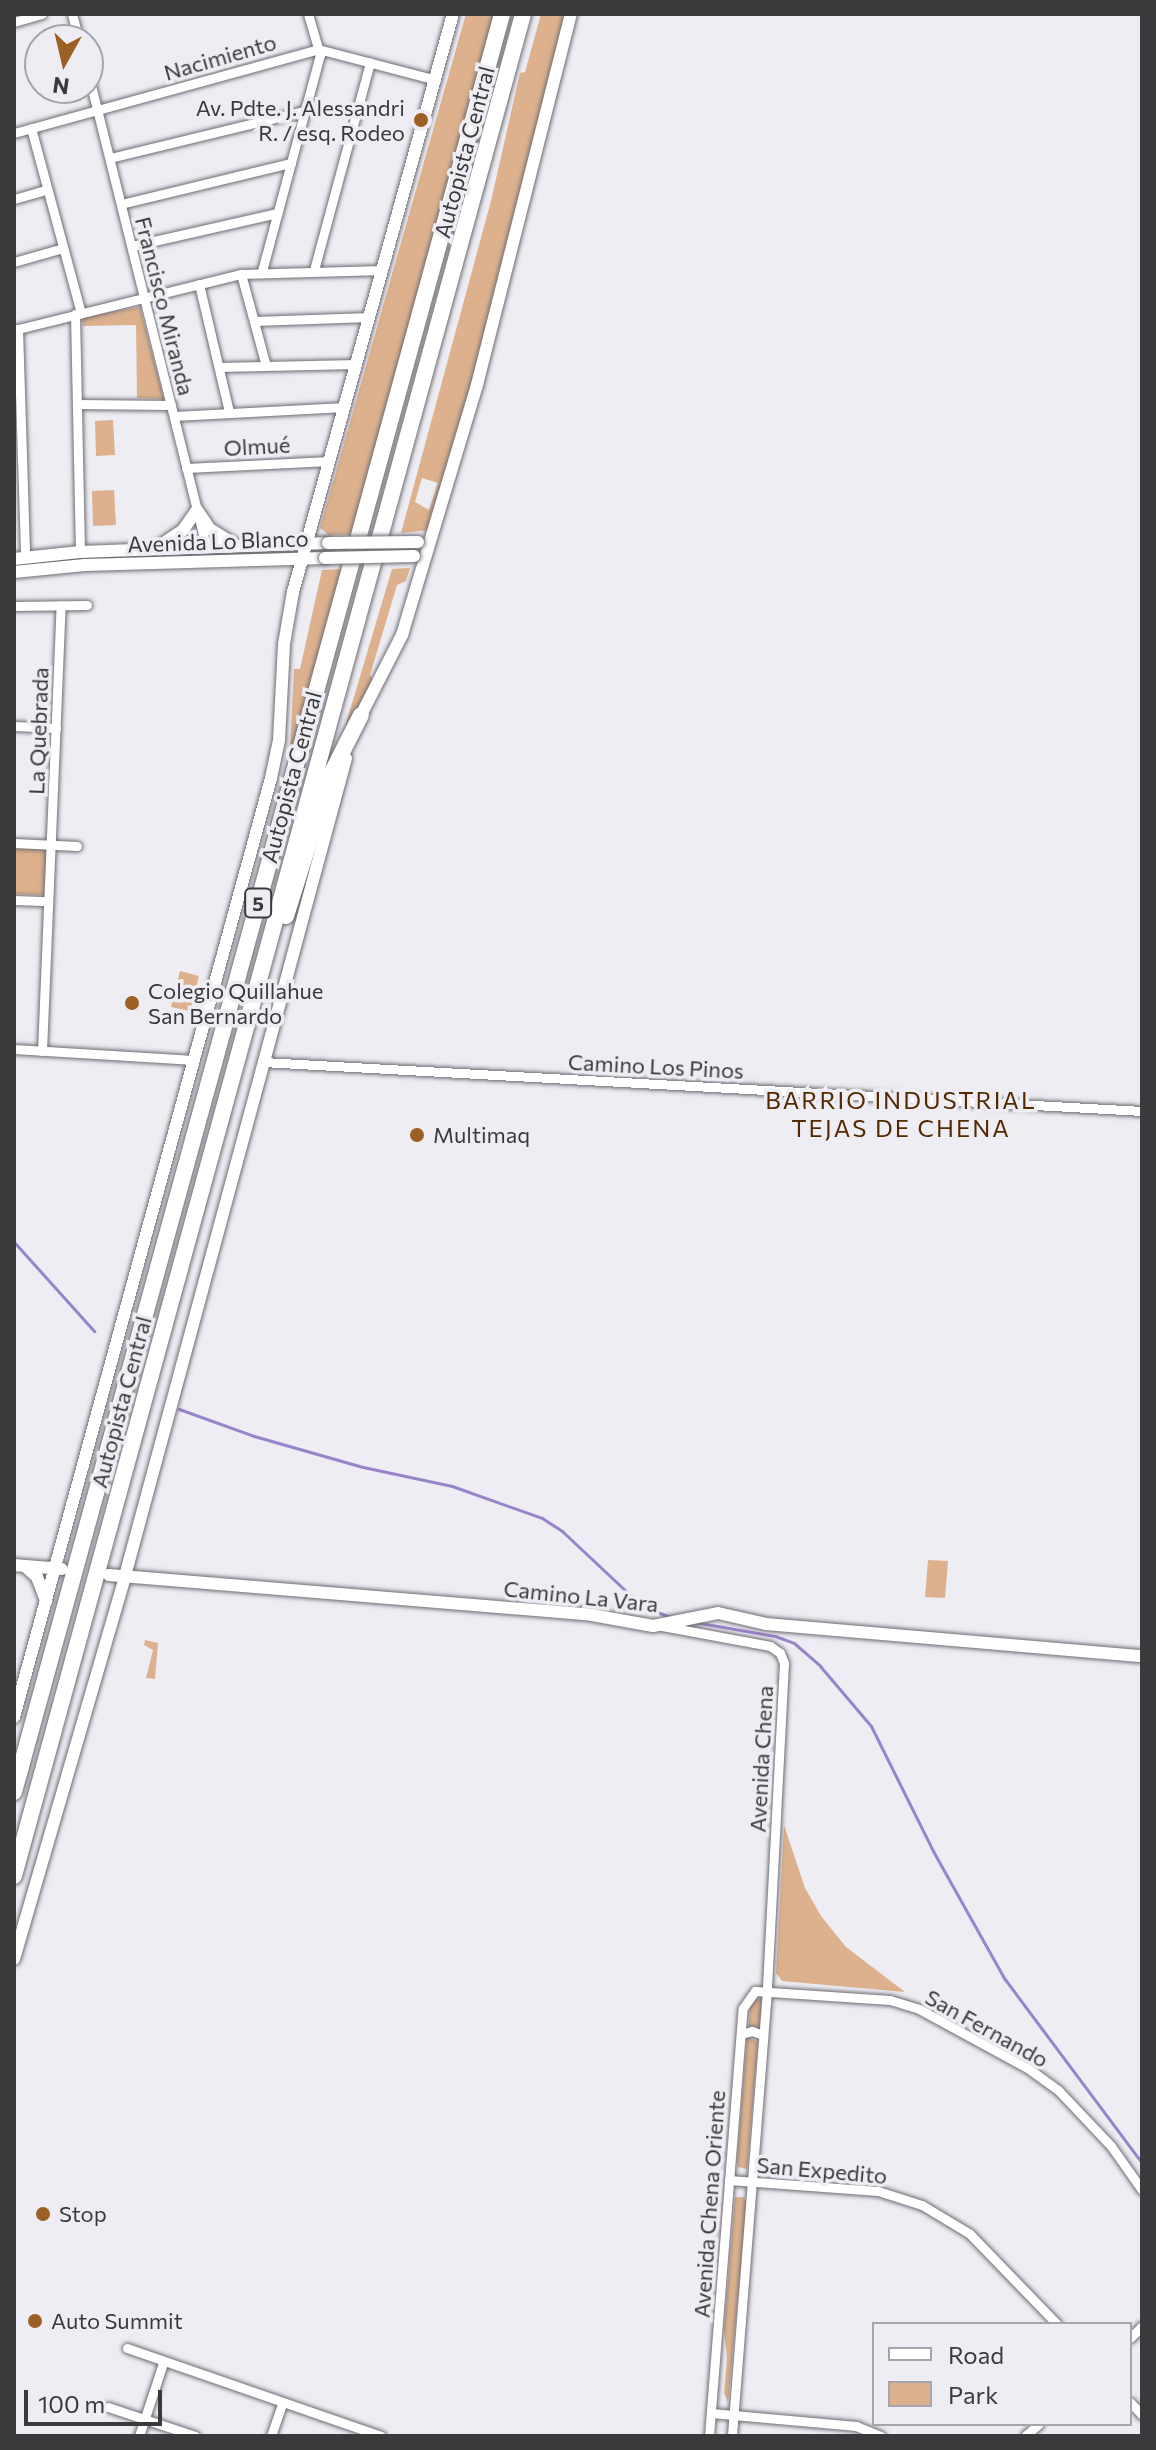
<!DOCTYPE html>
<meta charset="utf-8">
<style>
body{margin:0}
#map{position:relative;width:1156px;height:2450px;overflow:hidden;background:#eeedf4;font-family:Commissioner,sans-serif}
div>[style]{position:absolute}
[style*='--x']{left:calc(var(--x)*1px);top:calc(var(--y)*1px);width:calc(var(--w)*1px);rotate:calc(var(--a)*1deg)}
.green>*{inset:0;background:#ddb18d}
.stream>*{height:3px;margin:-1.5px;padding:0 1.5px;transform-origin:1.5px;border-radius:1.5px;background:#9884ca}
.roads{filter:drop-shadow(0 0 2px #6e6c73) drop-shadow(0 0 2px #6e6c73)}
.street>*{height:9px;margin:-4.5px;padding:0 4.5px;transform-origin:4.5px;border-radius:4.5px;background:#fff}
.secondary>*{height:12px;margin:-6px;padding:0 6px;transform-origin:6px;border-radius:6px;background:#fff}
.highway>*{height:16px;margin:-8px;padding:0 8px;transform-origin:8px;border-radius:8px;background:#fff}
.bridges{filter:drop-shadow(0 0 2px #6e6c73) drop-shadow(0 0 2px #6e6c73)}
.secondary-bridge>*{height:12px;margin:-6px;padding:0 6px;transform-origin:6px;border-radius:6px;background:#fff}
.dots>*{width:22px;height:22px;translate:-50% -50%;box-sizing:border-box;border:4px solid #eeedf4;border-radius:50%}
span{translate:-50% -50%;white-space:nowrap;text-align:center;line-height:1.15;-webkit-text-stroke:7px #eeedf4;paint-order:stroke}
.shield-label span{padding:2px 6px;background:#eeedf4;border:2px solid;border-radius:6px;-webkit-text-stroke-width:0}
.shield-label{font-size:20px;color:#3a3a3d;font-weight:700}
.street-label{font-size:22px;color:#3a3a3d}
.poi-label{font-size:22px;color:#3a3a3d}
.right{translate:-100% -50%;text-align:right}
.left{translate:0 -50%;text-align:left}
.neighbourhood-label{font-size:24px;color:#532a00;letter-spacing:2px}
.frame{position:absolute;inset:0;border:16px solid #3a3a3d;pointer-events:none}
.legend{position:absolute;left:872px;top:2322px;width:260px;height:104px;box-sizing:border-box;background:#eeedf4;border:2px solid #a6a5ab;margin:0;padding:10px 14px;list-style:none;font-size:24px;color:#3a3a3d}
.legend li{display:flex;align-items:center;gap:16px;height:40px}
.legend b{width:40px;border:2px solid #a6a5ab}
.north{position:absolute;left:24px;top:24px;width:80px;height:80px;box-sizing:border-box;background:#eeedf4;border:2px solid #a6a5ab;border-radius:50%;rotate:188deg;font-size:22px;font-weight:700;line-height:32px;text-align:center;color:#3a3a3d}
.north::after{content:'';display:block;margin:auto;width:28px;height:36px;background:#9c5f24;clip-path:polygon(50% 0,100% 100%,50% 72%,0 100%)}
.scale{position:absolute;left:24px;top:2390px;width:138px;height:36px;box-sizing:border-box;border:4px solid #3a3a3d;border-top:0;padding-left:10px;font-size:24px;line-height:28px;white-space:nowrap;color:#3a3a3d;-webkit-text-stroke:6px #eeedf4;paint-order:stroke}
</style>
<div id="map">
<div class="green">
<div style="clip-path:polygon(466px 14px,494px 14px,355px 534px,329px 535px,320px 528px)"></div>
<div style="clip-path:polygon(evenodd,541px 14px,567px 14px,460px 425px,430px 530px,401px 533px,491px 201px,520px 73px,525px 72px,541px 14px,422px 478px,438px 483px,429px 510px,415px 502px,422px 478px)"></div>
<div style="clip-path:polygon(140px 307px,164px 399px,137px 398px,136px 325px,83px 326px,83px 317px)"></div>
<div style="clip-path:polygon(113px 420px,115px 455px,96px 456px,95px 421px)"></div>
<div style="clip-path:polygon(114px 490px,116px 525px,93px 526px,92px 491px)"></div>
<div style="clip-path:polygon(410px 568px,406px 581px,397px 585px,370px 675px,374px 680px,350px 731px,345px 727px,392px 569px)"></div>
<div style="clip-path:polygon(344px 569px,296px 750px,290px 748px,294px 669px,300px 669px,322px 570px)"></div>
<div style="clip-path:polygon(14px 847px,47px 849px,45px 895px,14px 894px)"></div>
<div style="clip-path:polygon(180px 971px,199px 976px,190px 1011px,171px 1007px)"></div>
<div style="clip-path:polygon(928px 1560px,948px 1561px,945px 1598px,925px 1597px)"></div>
<div style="clip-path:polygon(145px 1640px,158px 1643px,155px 1679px,146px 1678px,153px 1650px,144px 1645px)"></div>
<div style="clip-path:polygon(784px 1825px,805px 1888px,821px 1916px,846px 1947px,905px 1992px,782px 1981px,776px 1973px)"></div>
<div style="clip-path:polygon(756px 1999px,762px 1999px,760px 2027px,749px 2026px,750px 2007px)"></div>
<div style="clip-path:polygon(747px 2036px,758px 2042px,747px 2169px,738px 2167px,737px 2162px)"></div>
<div style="clip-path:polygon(735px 2197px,743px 2197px,747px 2202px,728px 2402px,724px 2393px,727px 2358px,724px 2329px)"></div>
</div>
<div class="stream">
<div style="--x:14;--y:1242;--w:120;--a:48"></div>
<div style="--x:179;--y:1409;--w:80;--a:19.8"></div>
<div style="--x:254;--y:1436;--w:113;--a:15.9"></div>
<div style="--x:363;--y:1467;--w:91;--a:12.1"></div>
<div style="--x:452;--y:1486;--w:96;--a:19.6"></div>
<div style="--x:542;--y:1518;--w:24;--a:33"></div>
<div style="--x:562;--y:1531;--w:111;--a:43.2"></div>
<div style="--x:643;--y:1607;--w:30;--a:20"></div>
<div style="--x:694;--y:1622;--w:82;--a:9.8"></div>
<div style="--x:775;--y:1636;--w:20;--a:20"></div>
<div style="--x:794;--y:1643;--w:35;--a:41"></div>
<div style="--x:820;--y:1666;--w:79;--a:49.6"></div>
<div style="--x:871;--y:1726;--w:140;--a:63.6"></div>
<div style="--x:933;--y:1851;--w:145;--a:60.8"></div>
<div style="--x:1004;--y:1978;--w:231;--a:53.3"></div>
</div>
<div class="roads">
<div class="street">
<div style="--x:72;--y:14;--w:27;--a:75"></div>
<div style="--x:14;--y:22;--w:29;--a:-16"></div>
<div style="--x:88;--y:73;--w:488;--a:76"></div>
<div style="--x:31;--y:128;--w:192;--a:74.9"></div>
<div style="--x:14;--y:133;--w:315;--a:-15.4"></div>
<div style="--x:318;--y:49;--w:122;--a:14.7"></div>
<div style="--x:110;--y:158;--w:201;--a:-13.6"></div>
<div style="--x:14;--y:199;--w:35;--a:-16"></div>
<div style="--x:121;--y:204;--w:175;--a:-13.6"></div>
<div style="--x:132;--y:246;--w:149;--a:-12.8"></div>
<div style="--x:14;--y:262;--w:51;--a:-15.9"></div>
<div style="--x:314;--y:270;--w:215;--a:-74.9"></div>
<div style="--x:262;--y:271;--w:224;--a:-75"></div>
<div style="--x:320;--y:55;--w:43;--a:-106.3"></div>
<div style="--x:241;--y:274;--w:95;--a:74.8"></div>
<div style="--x:199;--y:284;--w:131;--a:76.8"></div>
<div style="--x:75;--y:314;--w:238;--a:88.8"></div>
<div style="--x:254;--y:321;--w:116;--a:-2"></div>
<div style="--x:18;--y:329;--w:221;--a:88.2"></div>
<div style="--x:14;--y:330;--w:234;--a:-13.9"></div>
<div style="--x:241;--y:274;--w:142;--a:-1.6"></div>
<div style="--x:219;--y:367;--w:138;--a:-1.2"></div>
<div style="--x:78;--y:404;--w:93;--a:0.6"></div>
<div style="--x:174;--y:416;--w:171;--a:-3"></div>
<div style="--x:186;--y:468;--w:144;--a:-2.8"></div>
<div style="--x:14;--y:606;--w:73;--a:-0.8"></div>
<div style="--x:14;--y:726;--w:42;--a:2.7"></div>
<div style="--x:14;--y:843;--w:63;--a:2.7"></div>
<div style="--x:14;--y:900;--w:34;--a:2"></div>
<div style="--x:14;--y:1049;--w:180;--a:3.5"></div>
<div style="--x:42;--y:1051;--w:446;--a:-87.6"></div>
<div style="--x:263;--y:1062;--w:880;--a:3.19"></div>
<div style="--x:662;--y:1626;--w:110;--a:10.5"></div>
<div style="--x:770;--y:1646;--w:12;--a:35"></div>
<div style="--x:780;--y:1653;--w:11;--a:68"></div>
<div style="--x:784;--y:1663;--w:327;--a:93"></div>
<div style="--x:767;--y:1990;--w:447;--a:94.5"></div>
<div style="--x:741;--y:2034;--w:11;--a:-15"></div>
<div style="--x:752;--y:2031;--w:12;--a:20"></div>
<div style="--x:729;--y:2180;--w:149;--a:4.2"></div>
<div style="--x:878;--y:2191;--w:46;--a:17.7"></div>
<div style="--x:922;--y:2205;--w:56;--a:31.1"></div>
<div style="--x:970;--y:2234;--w:125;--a:46"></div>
<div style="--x:1130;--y:2338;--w:17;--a:-45"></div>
<div style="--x:127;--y:2348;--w:269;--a:19.1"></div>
<div style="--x:1130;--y:2402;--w:18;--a:47"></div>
<div style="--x:108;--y:2407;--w:92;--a:18.4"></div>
<div style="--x:711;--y:2413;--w:146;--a:5.1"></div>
<div style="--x:856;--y:2426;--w:27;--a:22"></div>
<div style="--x:139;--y:2436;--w:77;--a:-71.8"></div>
<div style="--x:271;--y:2436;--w:34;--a:-71"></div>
<div style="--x:709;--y:2436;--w:429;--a:-85.5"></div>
<div style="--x:743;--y:2008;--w:21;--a:-55"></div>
<div style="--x:755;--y:1991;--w:135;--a:3.8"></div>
<div style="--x:890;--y:2000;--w:30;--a:17"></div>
<div style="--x:919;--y:2009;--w:125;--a:28.6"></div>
<div style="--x:1029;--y:2069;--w:36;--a:36"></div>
<div style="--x:1058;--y:2090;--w:77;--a:46.6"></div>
<div style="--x:1111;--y:2146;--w:54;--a:54.8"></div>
<div style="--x:1025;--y:2436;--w:18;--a:-41"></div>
</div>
<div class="secondary">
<div style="--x:158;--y:547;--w:30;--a:-34"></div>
<div style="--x:183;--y:530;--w:24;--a:-55"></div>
<div style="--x:197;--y:510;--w:23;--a:56"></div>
<div style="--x:210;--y:529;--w:28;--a:32"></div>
<div style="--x:14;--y:559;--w:66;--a:-6.1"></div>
<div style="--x:80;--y:552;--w:248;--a:-2.1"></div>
<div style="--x:14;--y:572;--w:71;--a:-5.6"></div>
<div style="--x:85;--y:565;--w:240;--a:-1.7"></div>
<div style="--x:358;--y:721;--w:97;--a:-62.9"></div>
<div style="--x:402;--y:635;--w:261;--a:-73.3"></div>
<div style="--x:477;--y:385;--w:383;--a:-75.8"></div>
<div style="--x:14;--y:1565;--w:48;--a:4.8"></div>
<div style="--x:26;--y:1567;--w:15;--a:42"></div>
<div style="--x:37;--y:1577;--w:26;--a:69"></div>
<div style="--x:109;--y:1575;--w:485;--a:4.7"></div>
<div style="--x:592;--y:1615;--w:62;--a:10.2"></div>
<div style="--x:653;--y:1626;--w:66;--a:-11.3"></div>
<div style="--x:718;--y:1613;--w:49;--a:12.9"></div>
<div style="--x:766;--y:1624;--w:377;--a:4.9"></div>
<div style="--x:14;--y:1717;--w:974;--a:-74.69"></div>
<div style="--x:271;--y:778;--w:39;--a:-78"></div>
<div style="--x:279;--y:740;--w:96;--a:-87"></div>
<div style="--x:284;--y:644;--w:53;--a:-80.2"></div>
<div style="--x:293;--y:592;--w:600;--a:-74.53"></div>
<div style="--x:14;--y:1959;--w:399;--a:-73.8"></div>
<div style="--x:125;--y:1576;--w:847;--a:-74.88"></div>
</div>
<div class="highway">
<div style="--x:286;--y:916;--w:147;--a:-72.6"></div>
<div style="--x:330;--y:776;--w:68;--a:-63.1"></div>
<div style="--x:14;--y:1792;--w:1844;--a:-74.65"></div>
<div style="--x:14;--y:1876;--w:1930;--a:-74.71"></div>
</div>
</div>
<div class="bridges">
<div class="secondary-bridge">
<div style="--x:328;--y:543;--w:90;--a:-0.6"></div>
<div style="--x:325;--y:558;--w:89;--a:-1.3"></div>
</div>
</div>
<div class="dots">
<div style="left:421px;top:120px;background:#9c5f24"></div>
<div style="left:132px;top:1003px;background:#9c5f24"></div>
<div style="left:417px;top:1135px;background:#9c5f24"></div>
<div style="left:43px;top:2214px;background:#9c5f24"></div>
<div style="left:35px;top:2321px;background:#9c5f24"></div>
</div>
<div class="shield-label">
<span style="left:258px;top:903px">5</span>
</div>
<div class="street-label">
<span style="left:220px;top:57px;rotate:-16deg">Nacimiento</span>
<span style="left:464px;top:152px;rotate:-75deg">Autopista Central</span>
<span style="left:165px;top:306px;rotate:76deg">Francisco Miranda</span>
<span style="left:257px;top:446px;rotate:-3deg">Olmué</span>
<span style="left:218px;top:541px;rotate:-2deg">Avenida Lo Blanco</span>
<span style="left:38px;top:731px;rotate:-88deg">La Quebrada</span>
<span style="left:291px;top:777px;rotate:-75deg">Autopista Central</span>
<span style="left:656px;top:1066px;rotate:3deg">Camino Los Pinos</span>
<span style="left:121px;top:1402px;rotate:-75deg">Autopista Central</span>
<span style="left:581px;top:1596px;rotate:6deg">Camino La Vara</span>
<span style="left:761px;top:1759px;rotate:-87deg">Avenida Chena</span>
<span style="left:987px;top:2028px;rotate:29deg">San Fernando</span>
<span style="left:822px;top:2170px;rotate:5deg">San Expedito</span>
<span style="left:709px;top:2204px;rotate:-86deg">Avenida Chena Oriente</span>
</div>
<div class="poi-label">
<span class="right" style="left:405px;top:120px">Av. Pdte. J. Alessandri<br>R. / esq. Rodeo</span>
<span class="left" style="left:148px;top:1003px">Colegio Quillahue<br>San Bernardo</span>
<span class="left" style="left:433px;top:1135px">Multimaq</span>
<span class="left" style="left:59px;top:2214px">Stop</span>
<span class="left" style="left:51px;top:2321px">Auto Summit</span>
</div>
<div class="neighbourhood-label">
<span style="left:901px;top:1114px">BARRIO INDUSTRIAL<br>TEJAS DE CHENA</span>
</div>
<div class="frame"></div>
<ul class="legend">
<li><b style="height:10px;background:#fff"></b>Road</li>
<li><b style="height:22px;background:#ddb18d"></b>Park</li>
</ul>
<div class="north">N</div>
<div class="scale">100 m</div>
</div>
